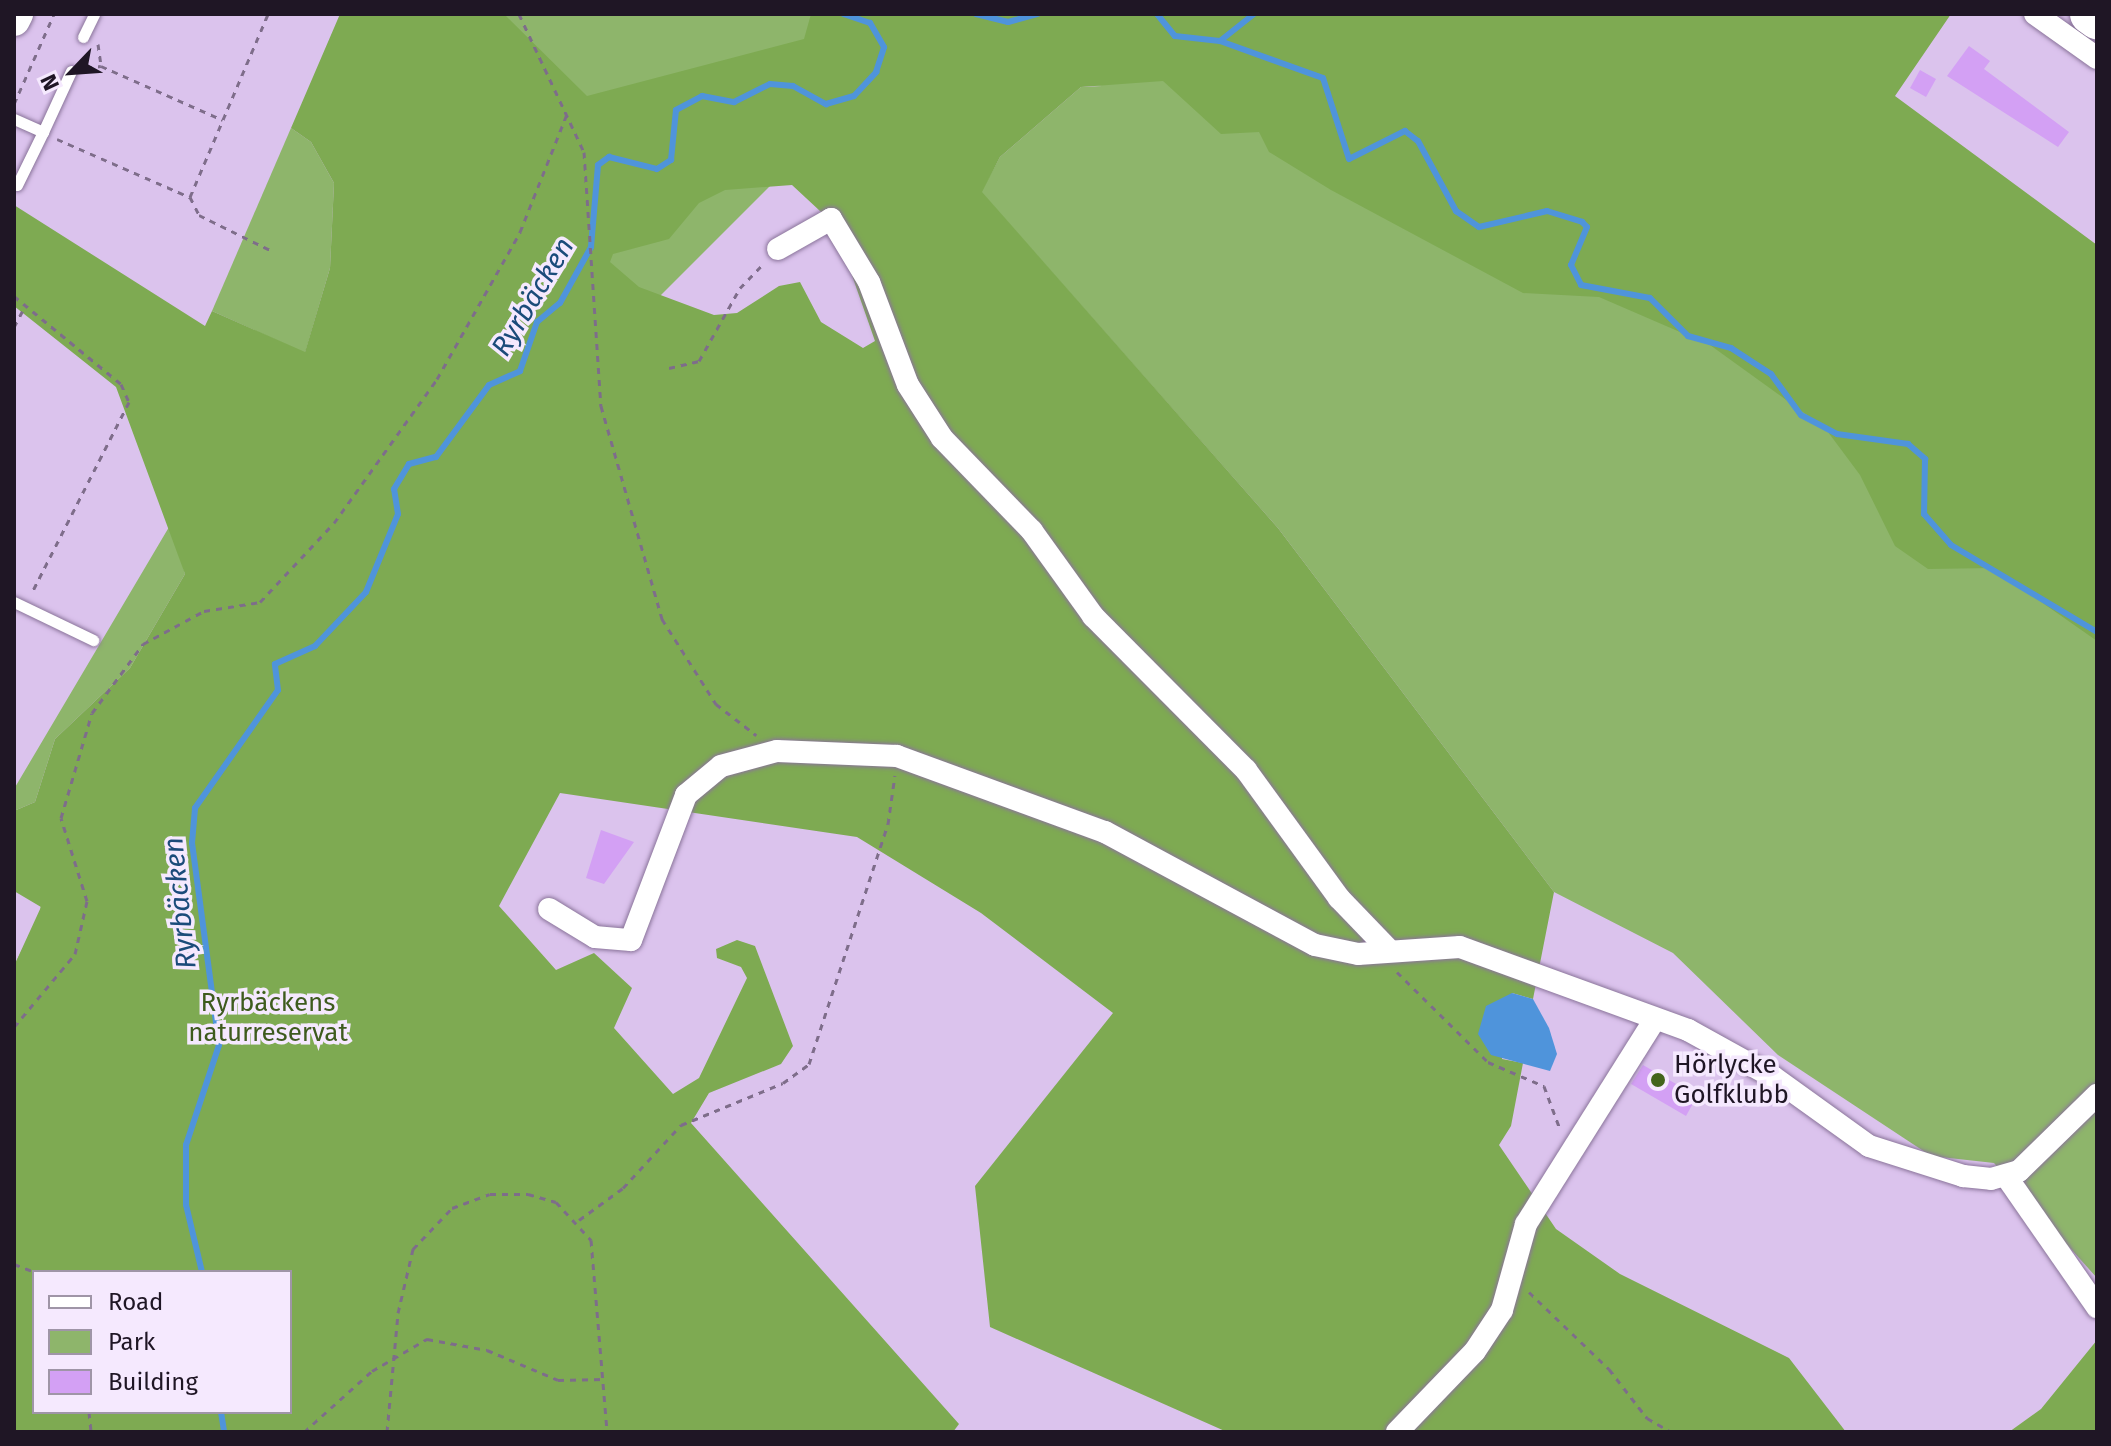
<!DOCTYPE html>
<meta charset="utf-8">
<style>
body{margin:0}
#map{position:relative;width:2111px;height:1446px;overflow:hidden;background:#dbc3ed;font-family:"Fira Sans",sans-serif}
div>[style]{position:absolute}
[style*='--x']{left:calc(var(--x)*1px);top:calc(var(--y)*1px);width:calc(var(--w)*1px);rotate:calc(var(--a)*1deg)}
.green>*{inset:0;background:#8eb56b}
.forest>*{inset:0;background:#7eaa52}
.water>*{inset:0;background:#4f94db}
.stream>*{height:6px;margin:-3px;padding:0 3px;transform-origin:3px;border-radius:3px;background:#4f94db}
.building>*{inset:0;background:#d3a0f4}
.path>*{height:3px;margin-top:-1.5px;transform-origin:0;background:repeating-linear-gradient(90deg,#7e6d8a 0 6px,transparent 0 12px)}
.roads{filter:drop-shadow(0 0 2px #8a749a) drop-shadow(0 0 2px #8a749a)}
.lane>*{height:11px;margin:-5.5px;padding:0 5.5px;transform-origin:5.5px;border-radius:5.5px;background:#fff}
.street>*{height:22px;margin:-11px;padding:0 11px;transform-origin:11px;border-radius:11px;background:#fff}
.secondary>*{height:32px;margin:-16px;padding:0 16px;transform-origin:16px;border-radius:16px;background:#fff}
.highway>*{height:40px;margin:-20px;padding:0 20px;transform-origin:20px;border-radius:20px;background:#fff}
.dots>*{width:22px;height:22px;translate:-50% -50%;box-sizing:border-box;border:4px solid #f5e9fe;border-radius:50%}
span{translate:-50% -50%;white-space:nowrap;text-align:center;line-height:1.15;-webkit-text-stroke:7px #f5e9fe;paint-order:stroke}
.park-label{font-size:26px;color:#3e5b1e}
.poi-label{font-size:26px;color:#1f1625}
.left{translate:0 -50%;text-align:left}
.water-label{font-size:28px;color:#1b4b7a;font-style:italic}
.frame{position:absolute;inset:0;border:16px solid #1f1625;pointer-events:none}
.legend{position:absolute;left:32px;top:1270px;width:260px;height:144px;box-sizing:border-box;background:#f5e9fe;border:2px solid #9f95a7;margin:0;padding:10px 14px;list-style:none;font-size:24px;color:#1f1625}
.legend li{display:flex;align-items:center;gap:16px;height:40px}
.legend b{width:40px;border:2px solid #9f95a7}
.north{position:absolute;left:32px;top:32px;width:80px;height:80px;-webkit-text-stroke:6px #f5e9fe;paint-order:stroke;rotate:245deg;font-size:22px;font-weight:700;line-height:32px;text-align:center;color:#1f1625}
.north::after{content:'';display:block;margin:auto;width:28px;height:36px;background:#1f1625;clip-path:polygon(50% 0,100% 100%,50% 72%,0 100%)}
</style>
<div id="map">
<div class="green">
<div style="clip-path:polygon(evenodd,391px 14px,1473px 14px,2097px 366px,2097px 1278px,1994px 1163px,1931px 1156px,1778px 1055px,1673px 953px,1554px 892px,1278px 528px,981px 192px,1000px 157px,1081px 87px,1102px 86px,1067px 83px,797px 159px,621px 335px,557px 788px,493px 905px,380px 1432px,14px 1432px,14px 966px,40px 913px,54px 754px,139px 683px,312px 399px,391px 14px,34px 1272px,290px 1272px,290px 1412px,34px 1412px,34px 1272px)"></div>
<div style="clip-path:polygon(291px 128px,311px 142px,334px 183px,330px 268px,305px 353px,212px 311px)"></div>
<div style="clip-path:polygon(172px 522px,185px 574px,130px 668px,55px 739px,35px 802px,14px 811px,14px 789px)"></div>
</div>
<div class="forest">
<div style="clip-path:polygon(evenodd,340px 14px,504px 14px,587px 96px,804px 39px,811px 14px,1951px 14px,1895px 96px,2097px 245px,2097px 641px,1993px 568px,1928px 569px,1895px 546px,1860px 475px,1825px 428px,1710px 345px,1599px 297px,1523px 293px,1331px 190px,1269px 152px,1259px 132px,1221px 134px,1163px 81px,1081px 87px,1000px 157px,982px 192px,1278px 528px,1554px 892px,1533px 999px,1512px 993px,1502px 1059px,1523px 1063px,1511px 1126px,1499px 1145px,1556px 1229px,1620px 1274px,1789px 1358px,1846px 1432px,1227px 1432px,990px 1327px,975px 1186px,1113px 1013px,981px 913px,857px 837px,560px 793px,499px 906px,556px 970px,594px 953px,632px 988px,614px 1028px,673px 1094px,699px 1078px,747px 978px,741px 967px,717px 958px,716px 949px,737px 940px,755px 946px,793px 1046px,781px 1064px,709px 1093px,691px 1123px,959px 1424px,953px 1432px,14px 1432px,14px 966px,41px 907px,14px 891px,14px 811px,35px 802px,55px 739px,130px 668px,185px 574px,116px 387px,14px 306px,14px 205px,205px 326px,212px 311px,305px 352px,330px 268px,334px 183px,311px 142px,291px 128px,340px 14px,792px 185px,834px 224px,875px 341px,863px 348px,821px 322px,800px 282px,779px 286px,737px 313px,714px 315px,639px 287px,610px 262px,613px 254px,669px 239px,699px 203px,725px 190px,792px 185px,340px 14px,34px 1272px,290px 1272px,290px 1412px,34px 1412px,34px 1272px)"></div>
<div style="clip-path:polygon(2097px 1340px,2097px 1432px,2009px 1432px,2041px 1409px)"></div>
</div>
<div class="water">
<div style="clip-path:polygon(1512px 993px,1533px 999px,1549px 1028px,1557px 1054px,1550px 1071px,1491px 1055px,1478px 1034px,1486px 1006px)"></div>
</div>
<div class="stream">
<div style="--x:976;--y:14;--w:33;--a:14"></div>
<div style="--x:1008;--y:22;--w:31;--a:-15"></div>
<div style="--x:1157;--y:14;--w:28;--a:51"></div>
<div style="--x:1175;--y:36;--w:45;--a:6.3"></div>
<div style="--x:1220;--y:41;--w:109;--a:19.8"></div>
<div style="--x:1323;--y:78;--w:85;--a:72.2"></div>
<div style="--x:1349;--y:159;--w:63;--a:-26.6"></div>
<div style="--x:1405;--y:131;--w:16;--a:38"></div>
<div style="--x:1418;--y:141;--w:80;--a:61.5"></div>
<div style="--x:1456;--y:211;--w:28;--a:35"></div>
<div style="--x:1479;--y:227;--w:70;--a:-13.2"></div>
<div style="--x:1547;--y:211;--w:37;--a:17"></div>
<div style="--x:1582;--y:222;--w:7;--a:45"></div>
<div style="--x:1587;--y:227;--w:41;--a:112.8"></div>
<div style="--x:1571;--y:265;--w:22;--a:63"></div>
<div style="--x:1581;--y:285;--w:70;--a:10.7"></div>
<div style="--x:1650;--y:298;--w:54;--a:45"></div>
<div style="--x:1688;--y:336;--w:45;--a:15.6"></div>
<div style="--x:1731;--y:348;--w:48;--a:33"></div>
<div style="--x:1771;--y:374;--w:51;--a:53.8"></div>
<div style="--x:1801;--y:415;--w:41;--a:27.8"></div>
<div style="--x:1837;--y:434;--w:72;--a:8"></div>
<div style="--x:1908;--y:444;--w:23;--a:41"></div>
<div style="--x:1925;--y:459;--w:55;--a:91"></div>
<div style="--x:1924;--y:514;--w:41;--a:48.9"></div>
<div style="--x:1951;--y:545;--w:170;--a:30.8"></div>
<div style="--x:1220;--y:41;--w:43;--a:-38.5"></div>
<div style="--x:202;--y:1272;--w:69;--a:-103.4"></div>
<div style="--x:186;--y:1205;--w:60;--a:-90"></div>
<div style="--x:186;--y:1145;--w:105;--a:-71.7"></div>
<div style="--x:219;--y:1045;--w:204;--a:-97.6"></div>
<div style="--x:192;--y:843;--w:35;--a:-85"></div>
<div style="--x:195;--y:808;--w:144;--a:-54.9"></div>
<div style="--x:278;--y:690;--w:26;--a:-97"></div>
<div style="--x:275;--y:664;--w:44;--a:-24.2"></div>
<div style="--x:315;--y:646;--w:74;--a:-46.6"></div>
<div style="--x:366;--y:592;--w:84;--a:-67.7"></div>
<div style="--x:398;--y:514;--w:25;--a:-99"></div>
<div style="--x:394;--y:489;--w:29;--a:-59"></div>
<div style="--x:409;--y:464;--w:28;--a:-15"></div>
<div style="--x:436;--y:457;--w:89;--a:-53.6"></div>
<div style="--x:489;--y:385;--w:34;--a:-24"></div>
<div style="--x:520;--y:371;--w:52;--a:-70.9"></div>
<div style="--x:537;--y:322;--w:30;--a:-40"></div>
<div style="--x:560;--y:303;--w:64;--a:-61"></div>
<div style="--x:591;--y:247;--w:82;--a:-85.1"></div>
<div style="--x:598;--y:165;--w:14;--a:-36"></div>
<div style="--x:609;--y:157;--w:49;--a:14"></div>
<div style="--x:657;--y:169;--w:17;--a:-33"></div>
<div style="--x:671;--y:160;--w:50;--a:-84.3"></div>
<div style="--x:676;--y:110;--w:30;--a:-28"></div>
<div style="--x:702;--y:96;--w:33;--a:11"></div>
<div style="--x:734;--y:102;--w:40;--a:-26.6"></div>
<div style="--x:770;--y:84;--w:23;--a:5"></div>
<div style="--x:793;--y:86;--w:38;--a:29"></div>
<div style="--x:826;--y:104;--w:29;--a:-16"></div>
<div style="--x:854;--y:96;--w:33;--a:-47"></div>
<div style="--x:876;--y:72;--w:26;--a:-72"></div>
<div style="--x:884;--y:47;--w:28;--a:-120"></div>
<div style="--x:870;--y:23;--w:28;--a:-161"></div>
<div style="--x:221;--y:1412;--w:20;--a:81"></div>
</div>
<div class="building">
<div style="clip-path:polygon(1969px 46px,1990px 61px,1984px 69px,2069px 132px,2058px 147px,1947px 76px)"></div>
<div style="clip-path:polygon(1920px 70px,1936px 79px,1926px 97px,1910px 88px)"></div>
<div style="clip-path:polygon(601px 830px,634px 842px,604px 884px,586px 878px)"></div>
<div style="clip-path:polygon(1643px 1065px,1697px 1096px,1686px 1116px,1631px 1084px)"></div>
</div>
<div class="path">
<div style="--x:519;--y:14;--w:153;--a:64.8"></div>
<div style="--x:584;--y:152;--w:255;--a:86.2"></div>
<div style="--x:601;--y:406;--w:222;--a:74"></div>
<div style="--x:662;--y:619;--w:101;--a:57.6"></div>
<div style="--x:716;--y:704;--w:51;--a:37.8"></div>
<div style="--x:98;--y:44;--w:22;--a:82"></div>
<div style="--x:86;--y:68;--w:15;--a:-8"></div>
<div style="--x:101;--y:66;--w:133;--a:23.9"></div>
<div style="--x:14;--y:104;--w:98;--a:-66"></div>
<div style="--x:57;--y:139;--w:145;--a:23.6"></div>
<div style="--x:190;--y:197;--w:199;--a:-66.9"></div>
<div style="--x:190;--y:197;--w:20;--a:63"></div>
<div style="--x:199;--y:215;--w:79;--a:26.2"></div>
<div style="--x:14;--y:296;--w:139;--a:39.4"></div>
<div style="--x:121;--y:384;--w:20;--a:66"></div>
<div style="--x:129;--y:402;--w:213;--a:117"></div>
<div style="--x:14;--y:327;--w:24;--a:-62"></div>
<div style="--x:669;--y:368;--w:31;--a:-13"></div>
<div style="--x:699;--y:361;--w:84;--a:-60.7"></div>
<div style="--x:740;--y:288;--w:35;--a:-46"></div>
<div style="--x:1397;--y:972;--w:128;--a:44.7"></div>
<div style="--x:1488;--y:1062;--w:61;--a:23.2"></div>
<div style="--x:1544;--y:1086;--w:46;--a:69.6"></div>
<div style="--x:14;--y:1027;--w:95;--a:-50.1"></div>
<div style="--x:75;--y:954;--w:54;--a:-77.2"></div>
<div style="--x:87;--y:901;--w:87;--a:-107.4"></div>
<div style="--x:61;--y:818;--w:109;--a:-73.6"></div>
<div style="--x:92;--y:713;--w:86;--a:-53.5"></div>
<div style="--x:143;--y:644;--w:69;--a:-28.4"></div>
<div style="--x:204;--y:611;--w:57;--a:-9.1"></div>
<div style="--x:260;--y:602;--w:108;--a:-46.9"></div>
<div style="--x:334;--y:523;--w:177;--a:-54.4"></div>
<div style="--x:437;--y:379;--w:169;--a:-60.5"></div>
<div style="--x:520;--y:232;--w:127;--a:-68.3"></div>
<div style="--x:579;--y:1220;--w:54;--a:-36"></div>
<div style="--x:623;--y:1188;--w:86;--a:-47.4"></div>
<div style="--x:681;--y:1125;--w:110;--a:-22.4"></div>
<div style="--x:783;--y:1083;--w:32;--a:-36"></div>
<div style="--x:809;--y:1064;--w:253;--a:-71.8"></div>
<div style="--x:888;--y:824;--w:49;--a:-81.9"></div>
<div style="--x:14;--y:1264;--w:22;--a:21"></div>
<div style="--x:1529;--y:1292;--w:111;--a:43.9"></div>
<div style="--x:1609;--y:1369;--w:62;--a:52.2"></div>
<div style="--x:1647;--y:1418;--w:28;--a:30"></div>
<div style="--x:89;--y:1412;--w:20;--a:84"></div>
<div style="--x:304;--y:1432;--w:91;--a:-41.9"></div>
<div style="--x:372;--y:1371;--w:64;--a:-30.2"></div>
<div style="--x:427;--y:1339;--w:61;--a:10.4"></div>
<div style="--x:487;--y:1350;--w:77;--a:22.9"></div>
<div style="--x:558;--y:1380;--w:47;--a:-1.2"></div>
<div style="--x:387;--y:1432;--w:120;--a:-84.7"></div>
<div style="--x:398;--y:1313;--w:66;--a:-76.8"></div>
<div style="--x:413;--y:1249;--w:57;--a:-46.4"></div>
<div style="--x:452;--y:1208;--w:40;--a:-20.2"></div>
<div style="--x:490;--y:1194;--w:38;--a:0"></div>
<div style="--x:528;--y:1194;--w:29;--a:16"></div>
<div style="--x:556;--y:1202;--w:52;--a:47.4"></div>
<div style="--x:591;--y:1240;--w:193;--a:85.2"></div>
</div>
<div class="roads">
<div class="lane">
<div style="--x:83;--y:37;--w:25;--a:-64"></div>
<div style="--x:14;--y:119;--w:32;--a:24"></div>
<div style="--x:43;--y:132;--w:67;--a:-65.3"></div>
<div style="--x:17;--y:185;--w:59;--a:-63.9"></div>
<div style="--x:14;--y:602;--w:88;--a:25.7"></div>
</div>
<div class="street">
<div style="--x:2035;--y:14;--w:76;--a:35.4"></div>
<div style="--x:778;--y:249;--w:61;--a:-29.5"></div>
<div style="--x:831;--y:219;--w:74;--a:58.9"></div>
<div style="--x:869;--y:282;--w:110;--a:69.3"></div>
<div style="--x:908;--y:385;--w:63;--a:57.3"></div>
<div style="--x:942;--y:438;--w:129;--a:45.9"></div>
<div style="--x:1032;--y:531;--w:105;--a:54.3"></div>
<div style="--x:1093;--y:616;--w:217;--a:45.2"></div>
<div style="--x:1246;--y:770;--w:158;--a:54"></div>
<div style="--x:1339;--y:898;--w:71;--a:46.1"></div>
<div style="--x:549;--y:909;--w:54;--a:31.3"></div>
<div style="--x:595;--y:937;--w:36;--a:5"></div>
<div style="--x:631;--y:940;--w:155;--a:-69.2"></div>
<div style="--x:686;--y:795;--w:45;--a:-39.6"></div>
<div style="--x:721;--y:766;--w:58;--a:-15"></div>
<div style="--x:777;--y:751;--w:120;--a:2.4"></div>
<div style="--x:897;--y:756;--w:221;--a:20.1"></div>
<div style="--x:1105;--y:832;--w:238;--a:28.3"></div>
<div style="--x:1315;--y:945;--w:44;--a:11.8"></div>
<div style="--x:1358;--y:954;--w:102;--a:-3.9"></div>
<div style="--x:1460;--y:947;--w:243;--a:20"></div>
<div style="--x:1688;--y:1030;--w:97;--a:28.9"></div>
<div style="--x:1773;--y:1077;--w:118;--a:35.7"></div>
<div style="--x:1869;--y:1146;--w:99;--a:17.7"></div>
<div style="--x:1963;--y:1176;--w:28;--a:6"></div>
<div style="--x:1991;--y:1179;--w:29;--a:-16"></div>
<div style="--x:2019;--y:1171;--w:109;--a:-44.3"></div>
<div style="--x:2006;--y:1176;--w:160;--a:55.2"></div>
<div style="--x:1397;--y:1432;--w:112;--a:-46.1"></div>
<div style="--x:1475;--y:1351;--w:49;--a:-56.6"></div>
<div style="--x:1502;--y:1310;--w:89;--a:-74.4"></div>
<div style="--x:1526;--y:1224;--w:242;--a:-57.8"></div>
</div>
<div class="secondary">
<div style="--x:14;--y:20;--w:7;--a:-63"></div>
</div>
<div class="highway">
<div style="--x:2090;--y:14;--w:9;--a:36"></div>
</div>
</div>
<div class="dots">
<div style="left:1658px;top:1080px;background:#43651c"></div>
</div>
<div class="park-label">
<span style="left:268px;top:1018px">Ryrbäckens<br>naturreservat</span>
</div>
<div class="poi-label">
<span class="left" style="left:1674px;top:1080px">Hörlycke<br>Golfklubb</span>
</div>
<div class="water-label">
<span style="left:533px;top:297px;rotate:-59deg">Ryrbäcken</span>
<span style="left:180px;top:903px;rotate:-96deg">Ryrbäcken</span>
</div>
<div class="frame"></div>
<ul class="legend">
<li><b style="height:10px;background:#fff"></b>Road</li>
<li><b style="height:22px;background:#8eb56b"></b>Park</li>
<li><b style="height:22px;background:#d3a0f4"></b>Building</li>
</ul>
<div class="north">N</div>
</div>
